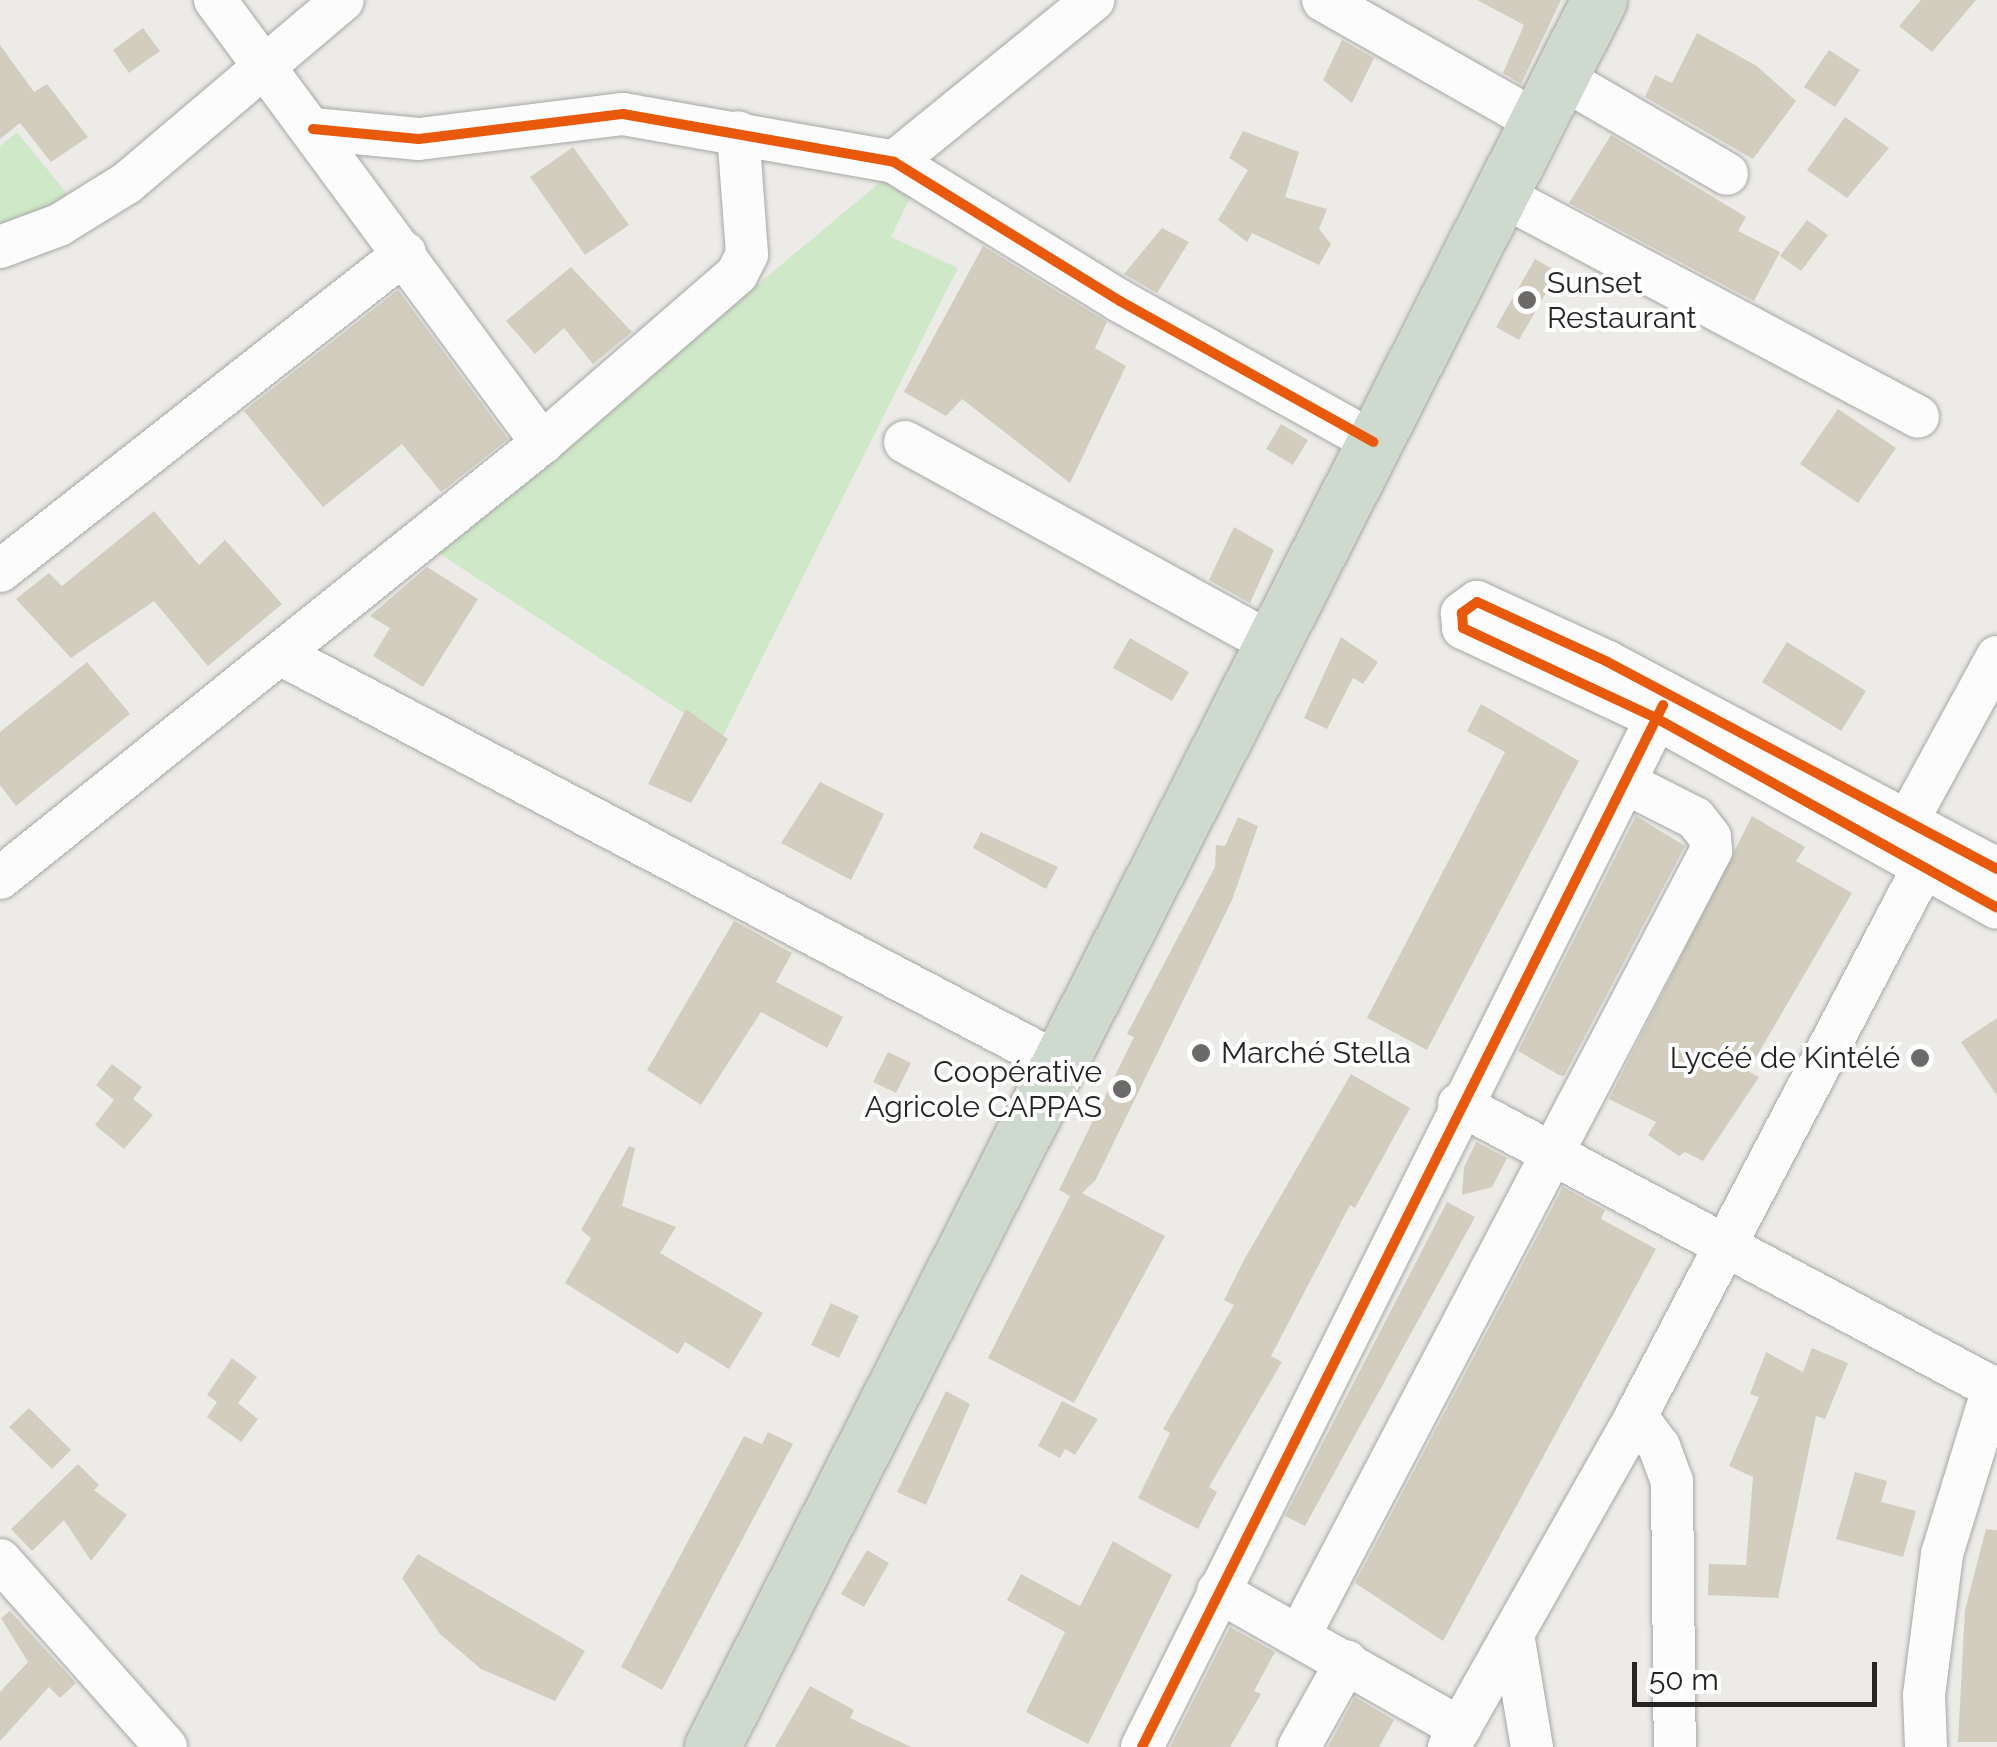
<!DOCTYPE html>
<meta charset="utf-8">
<style>
body{margin:0}
#map{position:relative;width:1997px;height:1747px;overflow:hidden;background:#ecebe8;font-family:Raleway,sans-serif}
div>[style]{position:absolute}
[style*='--x']{left:calc(var(--x)*1px);top:calc(var(--y)*1px);width:calc(var(--w)*1px);rotate:calc(var(--a)*1deg)}
.green>*{inset:0;background:#cfe9c8}
.building>*{inset:0;background:#d2cdbe}
.roads{filter:drop-shadow(0 0 2px #a7a7a5) drop-shadow(0 0 2px #a7a7a5)}
.minor>*{height:42px;margin:-21px;padding:0 21px;transform-origin:21px;border-radius:21px;background:#fcfcfc}
.highway>*{height:55px;margin:-27.5px;padding:0 27.5px;transform-origin:27.5px;border-radius:27.5px;background:#cfdace}
.cycleway>*{height:10px;margin:-5px;padding:0 5px;transform-origin:5px;border-radius:5px;background:#e8590c}
.dots>*{width:28px;height:28px;translate:-50% -50%;box-sizing:border-box;border:5px solid #fff;border-radius:50%}
span{translate:-50% -50%;white-space:nowrap;text-align:center;line-height:1.15;-webkit-text-stroke:8px #fff;paint-order:stroke}
.poi-label{font-size:30px;color:#262524}
.left{translate:0 -50%;text-align:left}
.right{translate:-100% -50%;text-align:right}
.scale{position:absolute;left:1632px;top:1662px;width:245px;height:45px;box-sizing:border-box;border:5px solid #262524;border-top:0;padding-left:12px;font-size:30px;line-height:35px;white-space:nowrap;color:#262524;-webkit-text-stroke:8px #fff;paint-order:stroke}
</style>
<div id="map">
<div class="green">
<div style="clip-path:polygon(17px 132px,78px 207px,0 236px,0 146px)"></div>
<div style="clip-path:polygon(884px 179px,912px 194px,891px 237px,958px 268px,722px 738px,437px 552px)"></div>
</div>
<div class="building">
<div style="clip-path:polygon(1477px 0,1561px 0,1521px 84px,1503px 73px,1524px 25px)"></div>
<div style="clip-path:polygon(1921px 0,1976px 0,1932px 52px,1899px 26px)"></div>
<div style="clip-path:polygon(143px 28px,160px 51px,129px 73px,113px 50px)"></div>
<div style="clip-path:polygon(1697px 33px,1757px 66px,1796px 101px,1753px 159px,1645px 97px,1655px 75px,1672px 83px)"></div>
<div style="clip-path:polygon(1342px 40px,1374px 58px,1352px 103px,1323px 80px)"></div>
<div style="clip-path:polygon(0 45px,34px 92px,47px 84px,88px 137px,51px 162px,20px 123px,0 139px)"></div>
<div style="clip-path:polygon(1829px 50px,1860px 70px,1835px 107px,1804px 87px)"></div>
<div style="clip-path:polygon(1845px 117px,1889px 148px,1847px 198px,1807px 170px)"></div>
<div style="clip-path:polygon(1243px 131px,1299px 152px,1285px 197px,1327px 209px,1319px 229px,1331px 244px,1319px 265px,1252px 233px,1247px 242px,1218px 220px,1248px 170px,1229px 158px)"></div>
<div style="clip-path:polygon(1611px 135px,1746px 217px,1738px 231px,1780px 252px,1754px 301px,1569px 203px)"></div>
<div style="clip-path:polygon(573px 147px,629px 225px,585px 255px,530px 177px)"></div>
<div style="clip-path:polygon(1807px 220px,1828px 235px,1801px 271px,1780px 256px)"></div>
<div style="clip-path:polygon(1162px 228px,1189px 242px,1157px 293px,1124px 274px)"></div>
<div style="clip-path:polygon(983px 246px,1107px 322px,1095px 348px,1126px 366px,1070px 483px,962px 399px,946px 416px,904px 392px)"></div>
<div style="clip-path:polygon(1535px 259px,1558px 272px,1519px 340px,1496px 327px)"></div>
<div style="clip-path:polygon(571px 267px,632px 332px,593px 364px,564px 328px,535px 354px,506px 321px)"></div>
<div style="clip-path:polygon(398px 290px,508px 439px,441px 492px,402px 444px,323px 507px,244px 411px)"></div>
<div style="clip-path:polygon(1838px 409px,1896px 448px,1858px 503px,1800px 464px)"></div>
<div style="clip-path:polygon(1281px 424px,1308px 440px,1293px 465px,1266px 449px)"></div>
<div style="clip-path:polygon(154px 511px,199px 565px,225px 540px,282px 604px,208px 666px,154px 601px,71px 658px,16px 599px,49px 573px,62px 586px)"></div>
<div style="clip-path:polygon(1234px 527px,1274px 550px,1250px 603px,1209px 580px)"></div>
<div style="clip-path:polygon(427px 567px,478px 599px,423px 687px,373px 656px,390px 628px,370px 616px)"></div>
<div style="clip-path:polygon(1341px 637px,1378px 662px,1363px 684px,1353px 678px,1327px 729px,1304px 718px)"></div>
<div style="clip-path:polygon(1130px 638px,1189px 672px,1172px 701px,1113px 668px)"></div>
<div style="clip-path:polygon(1787px 642px,1866px 691px,1841px 731px,1762px 682px)"></div>
<div style="clip-path:polygon(87px 662px,130px 714px,16px 806px,0 785px,0 732px)"></div>
<div style="clip-path:polygon(1481px 704px,1579px 761px,1427px 1050px,1367px 1018px,1505px 752px,1467px 731px)"></div>
<div style="clip-path:polygon(686px 709px,728px 739px,691px 803px,648px 784px)"></div>
<div style="clip-path:polygon(820px 782px,884px 814px,851px 880px,781px 843px)"></div>
<div style="clip-path:polygon(1636px 816px,1685px 846px,1564px 1076px,1559px 1075px,1518px 1051px)"></div>
<div style="clip-path:polygon(1752px 816px,1805px 847px,1796px 861px,1852px 893px,1748px 1071px,1759px 1077px,1703px 1161px,1685px 1152px,1679px 1156px,1648px 1135px,1656px 1122px,1609px 1099px)"></div>
<div style="clip-path:polygon(1238px 817px,1258px 826px,1232px 900px,1095px 1181px,1082px 1193px,1165px 1236px,1074px 1403px,988px 1358px,1070px 1196px,1059px 1190px,1134px 1037px,1127px 1034px,1215px 867px,1216px 845px,1225px 846px)"></div>
<div style="clip-path:polygon(981px 832px,1058px 867px,1046px 889px,973px 848px)"></div>
<div style="clip-path:polygon(734px 921px,792px 953px,776px 982px,843px 1017px,827px 1048px,761px 1012px,701px 1105px,647px 1070px)"></div>
<div style="clip-path:polygon(1997px 1018px,1997px 1096px,1961px 1042px)"></div>
<div style="clip-path:polygon(888px 1052px,911px 1063px,896px 1093px,873px 1082px)"></div>
<div style="clip-path:polygon(112px 1064px,142px 1087px,133px 1099px,153px 1115px,124px 1149px,95px 1125px,114px 1100px,96px 1085px)"></div>
<div style="clip-path:polygon(1351px 1074px,1410px 1108px,1355px 1208px,1350px 1205px,1271px 1356px,1282px 1362px,1209px 1487px,1217px 1492px,1198px 1529px,1138px 1498px,1170px 1433px,1163px 1429px,1234px 1305px,1224px 1300px,1244px 1260px)"></div>
<div style="clip-path:polygon(1476px 1142px,1507px 1158px,1492px 1187px,1462px 1195px,1464px 1167px)"></div>
<div style="clip-path:polygon(629px 1146px,635px 1148px,622px 1206px,676px 1227px,660px 1253px,763px 1313px,729px 1369px,685px 1342px,678px 1354px,565px 1283px,591px 1238px,581px 1230px)"></div>
<div style="clip-path:polygon(1563px 1187px,1605px 1210px,1601px 1219px,1656px 1249px,1443px 1641px,1355px 1583px)"></div>
<div style="clip-path:polygon(1447px 1202px,1475px 1217px,1305px 1526px,1285px 1516px)"></div>
<div style="clip-path:polygon(831px 1303px,859px 1316px,839px 1358px,811px 1345px)"></div>
<div style="clip-path:polygon(1812px 1348px,1848px 1363px,1825px 1419px,1816px 1416px,1778px 1598px,1708px 1595px,1709px 1564px,1746px 1565px,1753px 1477px,1729px 1466px,1759px 1397px,1750px 1394px,1766px 1352px,1803px 1372px)"></div>
<div style="clip-path:polygon(232px 1358px,257px 1377px,238px 1403px,258px 1419px,241px 1442px,207px 1417px,217px 1402px,207px 1395px)"></div>
<div style="clip-path:polygon(946px 1391px,970px 1404px,926px 1505px,897px 1492px)"></div>
<div style="clip-path:polygon(1062px 1401px,1098px 1419px,1075px 1455px,1065px 1449px,1060px 1458px,1038px 1446px)"></div>
<div style="clip-path:polygon(29px 1408px,71px 1450px,52px 1469px,9px 1427px)"></div>
<div style="clip-path:polygon(768px 1432px,793px 1444px,662px 1690px,621px 1667px,744px 1436px,762px 1444px)"></div>
<div style="clip-path:polygon(78px 1464px,99px 1485px,94px 1490px,127px 1515px,91px 1561px,64px 1520px,32px 1551px,11px 1529px)"></div>
<div style="clip-path:polygon(1855px 1472px,1887px 1481px,1881px 1502px,1916px 1511px,1903px 1557px,1836px 1539px)"></div>
<div style="clip-path:polygon(1986px 1529px,1997px 1530px,1997px 1742px,1958px 1742px,1965px 1610px)"></div>
<div style="clip-path:polygon(1113px 1541px,1172px 1575px,1088px 1744px,1026px 1712px,1065px 1632px,1007px 1600px,1021px 1574px,1080px 1606px)"></div>
<div style="clip-path:polygon(867px 1550px,889px 1563px,864px 1607px,841px 1594px)"></div>
<div style="clip-path:polygon(418px 1554px,585px 1651px,555px 1701px,481px 1669px,440px 1634px,402px 1578px)"></div>
<div style="clip-path:polygon(10px 1611px,76px 1683px,60px 1698px,49px 1687px,0 1741px,0 1692px,28px 1662px,1px 1618px)"></div>
<div style="clip-path:polygon(1230px 1627px,1275px 1652px,1254px 1691px,1261px 1694px,1230px 1747px,1170px 1747px)"></div>
<div style="clip-path:polygon(810px 1686px,854px 1710px,850px 1718px,911px 1747px,775px 1747px)"></div>
<div style="clip-path:polygon(1355px 1697px,1394px 1720px,1379px 1747px,1328px 1747px)"></div>
</div>
<div class="roads">
<div class="minor">
<div style="--x:215;--y:0;--w:551;--a:53.57"></div>
<div style="--x:1323;--y:0;--w:247;--a:29.6"></div>
<div style="--x:1560;--y:77;--w:193;--a:30.1"></div>
<div style="--x:313;--y:129;--w:106;--a:5.4"></div>
<div style="--x:419;--y:139;--w:206;--a:-7"></div>
<div style="--x:623;--y:114;--w:275;--a:10"></div>
<div style="--x:894;--y:162;--w:265;--a:31.6"></div>
<div style="--x:1120;--y:301;--w:290;--a:29.1"></div>
<div style="--x:894;--y:162;--w:257;--a:-39.1"></div>
<div style="--x:1503;--y:196;--w:470;--a:28"></div>
<div style="--x:0;--y:247;--w:63;--a:-20.4"></div>
<div style="--x:59;--y:225;--w:80;--a:-31.7"></div>
<div style="--x:127;--y:183;--w:283;--a:-40.3"></div>
<div style="--x:905;--y:442;--w:420;--a:28.8"></div>
<div style="--x:0;--y:571;--w:515;--a:-38.14"></div>
<div style="--x:280;--y:654;--w:883;--a:27.73"></div>
<div style="--x:1907;--y:822;--w:188;--a:-61.4"></div>
<div style="--x:1997;--y:869;--w:441;--a:-152"></div>
<div style="--x:1608;--y:662;--w:144;--a:-155.4"></div>
<div style="--x:1477;--y:602;--w:19;--a:144"></div>
<div style="--x:1462;--y:613;--w:15;--a:86"></div>
<div style="--x:1463;--y:628;--w:213;--a:25"></div>
<div style="--x:1656;--y:718;--w:390;--a:29.1"></div>
<div style="--x:0;--y:878;--w:695;--a:-38.75"></div>
<div style="--x:542;--y:443;--w:258;--a:-40.9"></div>
<div style="--x:737;--y:274;--w:22;--a:-63"></div>
<div style="--x:747;--y:254;--w:122;--a:-94.2"></div>
<div style="--x:1459;--y:1104;--w:609;--a:28"></div>
<div style="--x:1636;--y:1416;--w:38;--a:53"></div>
<div style="--x:1659;--y:1446;--w:37;--a:70"></div>
<div style="--x:1672;--y:1481;--w:266;--a:89.4"></div>
<div style="--x:0;--y:1560;--w:250;--a:48.4"></div>
<div style="--x:1218;--y:1591;--w:278;--a:29.5"></div>
<div style="--x:1299;--y:1636;--w:887;--a:-62.31"></div>
<div style="--x:1711;--y:851;--w:14;--a:-94"></div>
<div style="--x:1710;--y:837;--w:24;--a:-128"></div>
<div style="--x:1695;--y:818;--w:77;--a:-153.1"></div>
<div style="--x:1514;--y:1640;--w:109;--a:80.5"></div>
<div style="--x:1142;--y:1747;--w:1176;--a:-63.43"></div>
<div style="--x:1299;--y:1747;--w:98;--a:-60.8"></div>
<div style="--x:1449;--y:1747;--w:380;--a:-60.5"></div>
<div style="--x:1636;--y:1416;--w:649;--a:-62.37"></div>
<div style="--x:1926;--y:1747;--w:52;--a:-92.2"></div>
<div style="--x:1924;--y:1695;--w:142;--a:-82.7"></div>
<div style="--x:1942;--y:1554;--w:174;--a:-72.9"></div>
</div>
<div class="highway">
<div style="--x:712;--y:1747;--w:1959;--a:-63.08"></div>
</div>
</div>
<div class="cycleway">
<div style="--x:313;--y:129;--w:106;--a:5.4"></div>
<div style="--x:419;--y:139;--w:206;--a:-7"></div>
<div style="--x:623;--y:114;--w:275;--a:10"></div>
<div style="--x:894;--y:162;--w:265;--a:31.6"></div>
<div style="--x:1120;--y:301;--w:290;--a:29.1"></div>
<div style="--x:1997;--y:869;--w:441;--a:-152"></div>
<div style="--x:1608;--y:662;--w:144;--a:-155.4"></div>
<div style="--x:1477;--y:602;--w:19;--a:144"></div>
<div style="--x:1462;--y:613;--w:15;--a:86"></div>
<div style="--x:1463;--y:628;--w:213;--a:25"></div>
<div style="--x:1656;--y:718;--w:390;--a:29.1"></div>
<div style="--x:1142;--y:1747;--w:1165;--a:-63.43"></div>
</div>
<div class="dots">
<div style="left:1527px;top:300px;background:#6b6a69"></div>
<div style="left:1201px;top:1053px;background:#6b6a69"></div>
<div style="left:1920px;top:1058px;background:#6b6a69"></div>
<div style="left:1122px;top:1089px;background:#6b6a69"></div>
</div>
<div class="poi-label">
<span class="left" style="left:1547px;top:300px">Sunset<br>Restaurant</span>
<span class="left" style="left:1221px;top:1053px">Marché Stella</span>
<span class="right" style="left:1900px;top:1058px">Lycéé de Kintélé</span>
<span class="right" style="left:1102px;top:1089px">Coopérative<br>Agricole CAPPAS</span>
</div>
<div class="scale">50 m</div>
</div>
